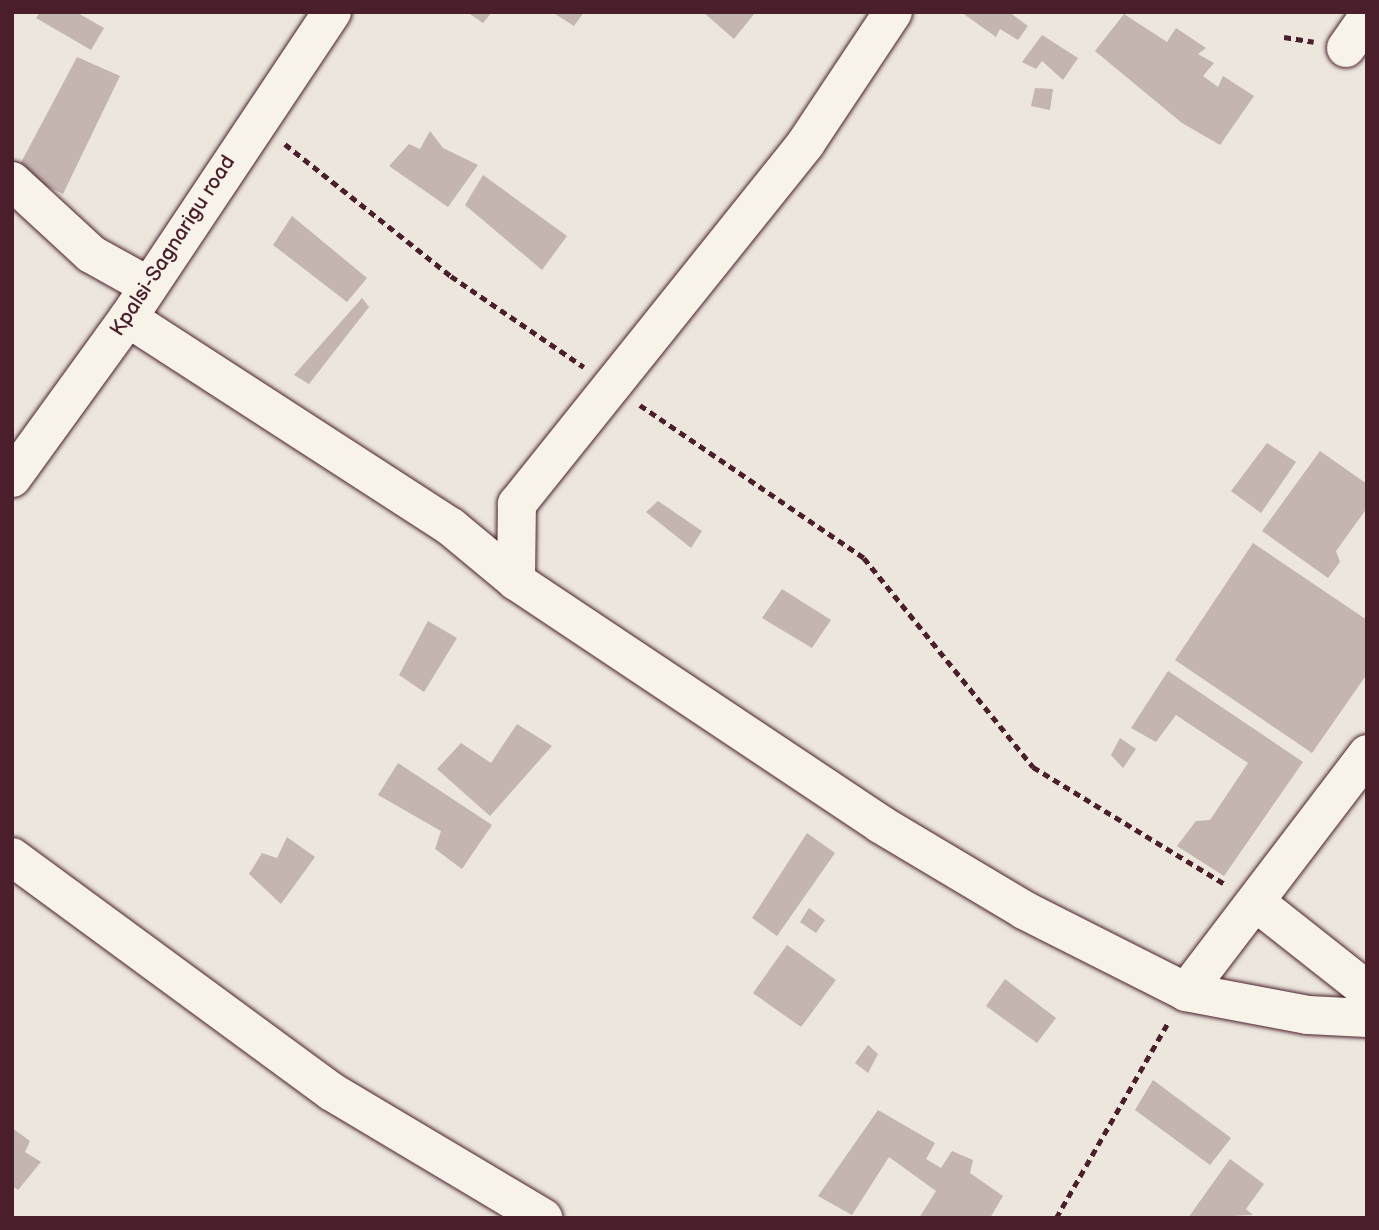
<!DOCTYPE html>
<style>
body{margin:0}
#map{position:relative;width:1379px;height:1230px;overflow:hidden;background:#ece6dd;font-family:"Balsamiq Sans",sans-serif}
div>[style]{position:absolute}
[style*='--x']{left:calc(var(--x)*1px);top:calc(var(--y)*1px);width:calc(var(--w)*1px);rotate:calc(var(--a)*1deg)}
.building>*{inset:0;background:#c4b5b0}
.path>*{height:4.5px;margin-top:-2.25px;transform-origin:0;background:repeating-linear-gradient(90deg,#4a1f2b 0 7px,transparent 0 12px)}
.roads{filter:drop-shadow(0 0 2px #4a1f2b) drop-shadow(0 0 2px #4a1f2b)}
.minor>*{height:38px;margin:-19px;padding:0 19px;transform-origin:19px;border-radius:19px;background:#f7f3e8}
span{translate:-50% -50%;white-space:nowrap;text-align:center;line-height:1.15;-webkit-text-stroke:5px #f7f3e8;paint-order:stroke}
.street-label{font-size:21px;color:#4a1f2b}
.frame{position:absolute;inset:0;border:14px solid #4a1f2b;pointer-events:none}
</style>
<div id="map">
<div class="building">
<div style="clip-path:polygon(40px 12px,76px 12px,104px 28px,91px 50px,36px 18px)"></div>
<div style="clip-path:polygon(467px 12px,492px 12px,483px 23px)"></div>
<div style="clip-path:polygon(552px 12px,584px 12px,574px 26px)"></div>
<div style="clip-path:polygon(703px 12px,752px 12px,754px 14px,734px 39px)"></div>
<div style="clip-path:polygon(961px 12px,1009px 12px,1028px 26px,1018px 40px,1000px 29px,996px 37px)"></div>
<div style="clip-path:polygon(1124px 14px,1167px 42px,1176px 28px,1206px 48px,1198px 54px,1214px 63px,1203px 76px,1218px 87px,1223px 76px,1254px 96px,1220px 145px,1182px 123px,1095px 51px)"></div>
<div style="clip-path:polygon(1042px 35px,1078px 58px,1063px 80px,1042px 61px,1036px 69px,1022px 62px)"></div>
<div style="clip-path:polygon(77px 57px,120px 76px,63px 194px,16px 172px)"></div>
<div style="clip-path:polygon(1035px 88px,1053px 89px,1050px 110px,1031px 106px)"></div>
<div style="clip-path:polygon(430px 131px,443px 148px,478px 165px,448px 207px,389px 166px,409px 144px,420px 149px)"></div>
<div style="clip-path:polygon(483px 175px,567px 236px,542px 270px,465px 205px)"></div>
<div style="clip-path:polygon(292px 216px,367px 278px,347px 302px,273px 245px)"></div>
<div style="clip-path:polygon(362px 298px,369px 307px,309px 384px,294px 375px)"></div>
<div style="clip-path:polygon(1267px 443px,1296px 462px,1261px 513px,1231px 491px)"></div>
<div style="clip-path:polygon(1320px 451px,1367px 484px,1367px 508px,1336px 551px,1340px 562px,1328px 578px,1262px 531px)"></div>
<div style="clip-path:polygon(658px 501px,702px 531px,691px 548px,646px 512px)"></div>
<div style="clip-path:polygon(1253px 543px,1367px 620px,1367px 674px,1312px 753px,1175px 660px)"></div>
<div style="clip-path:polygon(782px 589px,831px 620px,812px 648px,762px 618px)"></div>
<div style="clip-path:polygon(428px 621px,457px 638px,424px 692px,399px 675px)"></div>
<div style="clip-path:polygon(1168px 671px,1303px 762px,1224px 876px,1177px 846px,1196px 821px,1210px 820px,1248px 763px,1176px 715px,1156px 742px,1131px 728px)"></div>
<div style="clip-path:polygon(517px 724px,552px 746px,490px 816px,437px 769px,461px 743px,491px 763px)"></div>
<div style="clip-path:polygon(1120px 738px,1136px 749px,1123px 768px,1111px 755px)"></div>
<div style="clip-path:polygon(398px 763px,492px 825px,462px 869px,435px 849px,441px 831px,378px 795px)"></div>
<div style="clip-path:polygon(807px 833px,835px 853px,777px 936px,752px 918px)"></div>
<div style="clip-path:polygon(287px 837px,315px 857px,281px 904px,249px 874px,262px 853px,277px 858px)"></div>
<div style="clip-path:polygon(809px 908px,825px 920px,816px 933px,800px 922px)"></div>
<div style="clip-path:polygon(787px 945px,836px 980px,801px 1027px,753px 993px)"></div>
<div style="clip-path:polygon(1005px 979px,1056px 1018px,1037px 1043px,986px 1006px)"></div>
<div style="clip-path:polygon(868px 1045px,878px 1054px,868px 1073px,855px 1063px)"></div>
<div style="clip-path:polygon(1153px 1080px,1231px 1138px,1210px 1165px,1135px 1110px)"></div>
<div style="clip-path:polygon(878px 1110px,935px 1143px,926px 1159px,941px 1168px,952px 1151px,973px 1160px,970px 1173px,1003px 1196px,990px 1218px,919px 1218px,936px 1191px,889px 1157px,852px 1215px,818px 1196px)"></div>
<div style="clip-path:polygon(12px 1128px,30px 1141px,25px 1152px,41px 1162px,18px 1190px,12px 1186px)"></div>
<div style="clip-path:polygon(1230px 1159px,1264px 1184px,1246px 1209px,1253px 1215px,1188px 1218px)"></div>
</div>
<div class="path">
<div style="--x:1284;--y:37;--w:30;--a:9"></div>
<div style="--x:285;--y:144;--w:212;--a:38.5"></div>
<div style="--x:451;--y:276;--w:161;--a:34.4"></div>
<div style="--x:640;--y:405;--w:271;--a:34.3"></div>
<div style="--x:864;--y:558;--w:269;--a:51"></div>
<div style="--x:1033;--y:767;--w:225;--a:31.4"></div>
<div style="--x:1056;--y:1218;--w:227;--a:-60.2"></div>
</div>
<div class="roads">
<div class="minor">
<div style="--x:1346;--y:48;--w:37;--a:-55"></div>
<div style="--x:12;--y:181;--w:108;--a:42.7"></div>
<div style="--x:91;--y:254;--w:64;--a:29"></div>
<div style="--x:128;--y:318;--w:385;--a:32.9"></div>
<div style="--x:451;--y:527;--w:85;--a:39.7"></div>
<div style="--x:516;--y:581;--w:438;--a:33.7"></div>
<div style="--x:880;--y:824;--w:168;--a:30.8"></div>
<div style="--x:1024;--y:910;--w:182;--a:26.8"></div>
<div style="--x:1186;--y:992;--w:124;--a:10.7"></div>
<div style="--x:1308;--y:1015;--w:59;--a:2.9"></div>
<div style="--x:12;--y:478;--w:198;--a:-54.1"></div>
<div style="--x:128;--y:318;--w:368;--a:-56.3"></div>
<div style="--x:516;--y:581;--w:77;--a:-89.3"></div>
<div style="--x:517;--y:504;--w:462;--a:-51.3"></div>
<div style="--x:806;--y:143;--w:157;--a:-56.4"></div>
<div style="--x:12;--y:857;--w:397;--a:36.3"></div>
<div style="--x:332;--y:1092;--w:246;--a:30.8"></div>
<div style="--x:1258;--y:904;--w:139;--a:38.3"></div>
<div style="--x:1186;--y:992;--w:299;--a:-52.7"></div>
</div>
</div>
<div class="street-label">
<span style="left:173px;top:246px;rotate:-57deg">Kpalsi-Sagnarigu road</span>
</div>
<div class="frame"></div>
</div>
